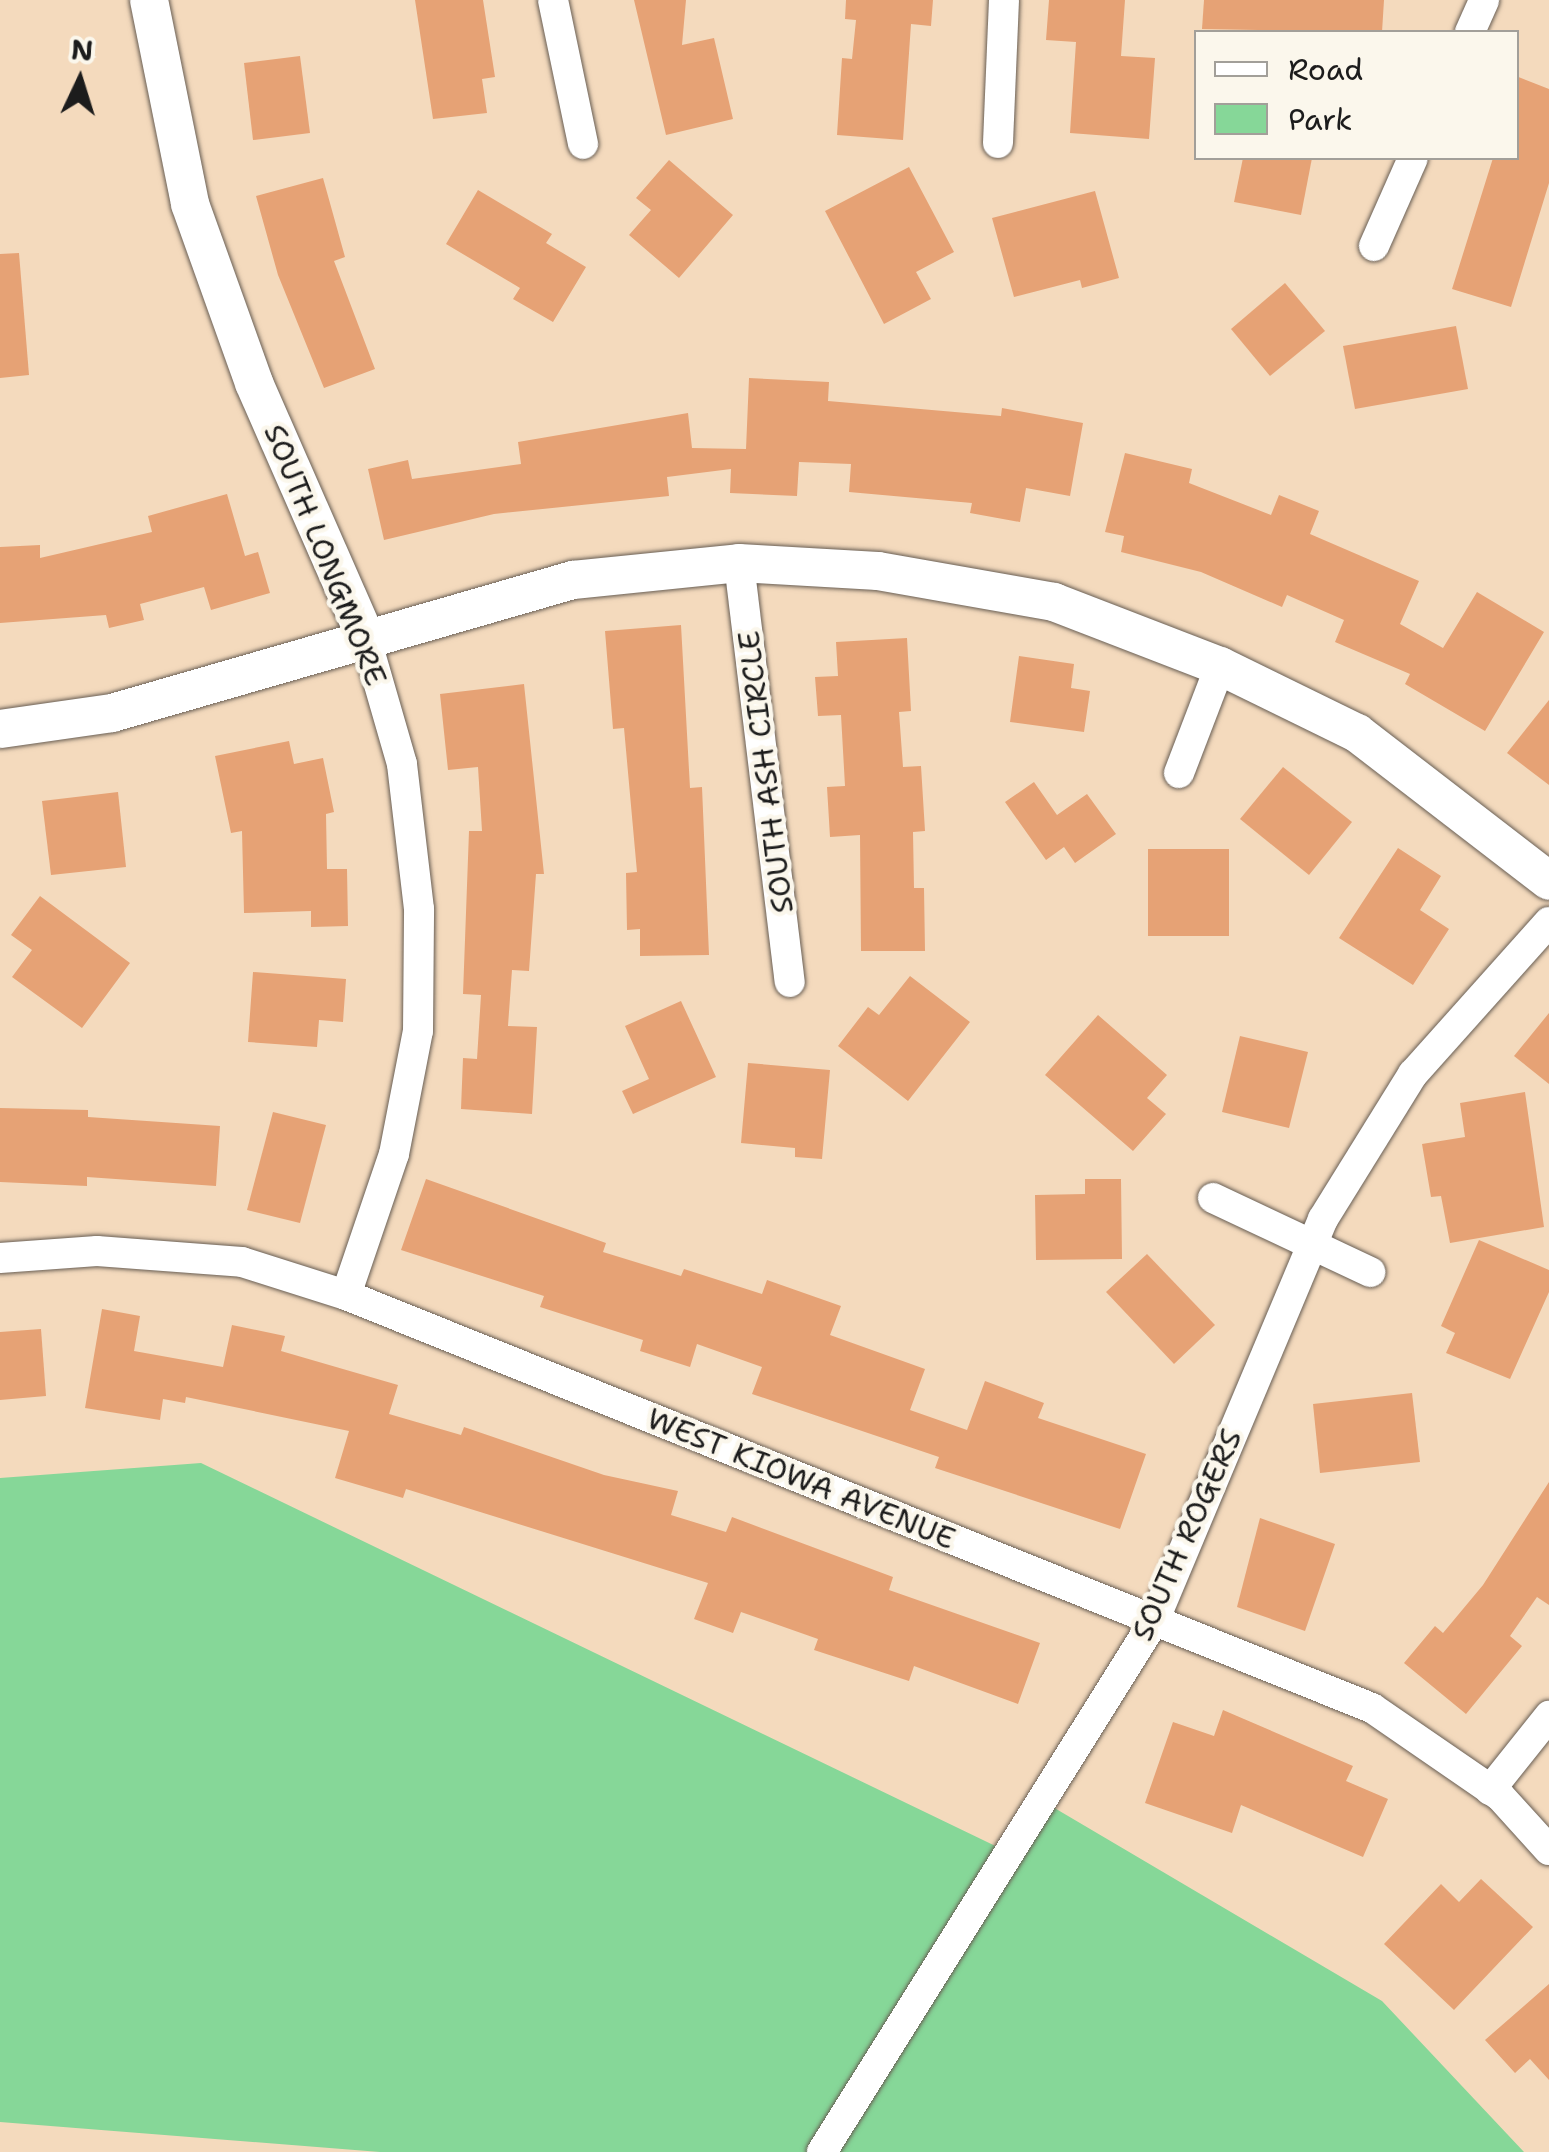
<!DOCTYPE html>
<style>
body{margin:0}
#map{position:relative;width:1549px;height:2152px;overflow:hidden;background:#f4dabd;font-family:"Shantell Sans",sans-serif}
div>[style]{position:absolute}
[style*='--x']{left:calc(var(--x)*1px);top:calc(var(--y)*1px);width:calc(var(--w)*1px);rotate:calc(var(--a)*1deg)}
.green>*{inset:0;background:#86d798}
.building>*{inset:0;background:#e6a275}
.roads{filter:drop-shadow(0 0 2px #685e54) drop-shadow(0 0 2px #685e54)}
.minor>*{height:30px;margin:-15px;padding:0 15px;transform-origin:15px;border-radius:15px;background:#fff}
.tertiary>*{height:38px;margin:-19px;padding:0 19px;transform-origin:19px;border-radius:19px;background:#fff}
span{translate:-50% -50%;white-space:nowrap;text-align:center;line-height:1.15;-webkit-text-stroke:9px #fbf7ec;paint-order:stroke}
.street-label{font-size:30px;color:#1c1c1c}
.legend{position:absolute;left:1194px;top:30px;width:325px;height:130px;box-sizing:border-box;background:#fbf7ec;border:2px solid #a29f99;margin:0;padding:12px 18px;list-style:none;font-size:30px;color:#1c1c1c}
.legend li{display:flex;align-items:center;gap:20px;height:50px}
.legend b{width:50px;border:2px solid #a29f99}
.north{position:absolute;left:30px;top:30px;width:100px;height:100px;-webkit-text-stroke:8px #fbf7ec;paint-order:stroke;rotate:4deg;font-size:28px;font-weight:700;line-height:40px;text-align:center;color:#1c1c1c}
.north::after{content:'';display:block;margin:auto;width:35px;height:45px;background:#1c1c1c;clip-path:polygon(50% 0,100% 100%,50% 72%,0 100%)}
</style>
<div id="map">
<div class="green">
<div style="clip-path:polygon(201px 1463px,1012px 1854px,1046px 1803px,1382px 2001px,1524px 2152px,380px 2152px,0 2122px,0 1478px)"></div>
</div>
<div class="building">
<div style="clip-path:polygon(415px 0,483px 0,495px 77px,482px 79px,487px 113px,433px 119px)"></div>
<div style="clip-path:polygon(634px 0,686px 0,682px 45px,714px 38px,733px 119px,666px 135px)"></div>
<div style="clip-path:polygon(846px 0,933px 0,931px 26px,911px 24px,903px 140px,837px 135px,842px 58px,852px 59px,856px 20px,845px 19px)"></div>
<div style="clip-path:polygon(1049px 0,1125px 0,1121px 56px,1155px 58px,1149px 139px,1070px 133px,1076px 42px,1046px 40px)"></div>
<div style="clip-path:polygon(1204px 0,1384px 0,1382px 32px,1202px 29px)"></div>
<div style="clip-path:polygon(300px 56px,310px 133px,253px 140px,244px 63px)"></div>
<div style="clip-path:polygon(1516px 76px,1549px 89px,1549px 183px,1511px 307px,1452px 289px,1493px 158px,1516px 158px)"></div>
<div style="clip-path:polygon(1243px 158px,1312px 158px,1301px 215px,1234px 202px)"></div>
<div style="clip-path:polygon(669px 160px,733px 215px,679px 278px,629px 235px,651px 210px,636px 198px)"></div>
<div style="clip-path:polygon(909px 167px,954px 252px,916px 272px,931px 299px,884px 324px,825px 211px)"></div>
<div style="clip-path:polygon(323px 178px,345px 257px,334px 261px,375px 369px,324px 388px,278px 275px,256px 196px)"></div>
<div style="clip-path:polygon(478px 190px,552px 234px,546px 243px,586px 267px,553px 322px,513px 299px,520px 288px,446px 244px)"></div>
<div style="clip-path:polygon(1095px 191px,1119px 278px,1082px 288px,1080px 280px,1014px 297px,992px 218px)"></div>
<div style="clip-path:polygon(19px 253px,29px 375px,0 378px,0 254px)"></div>
<div style="clip-path:polygon(1285px 283px,1325px 331px,1270px 376px,1231px 329px)"></div>
<div style="clip-path:polygon(1456px 326px,1468px 389px,1355px 409px,1343px 346px)"></div>
<div style="clip-path:polygon(749px 378px,829px 382px,828px 401px,1001px 416px,1002px 408px,1083px 423px,1070px 496px,1026px 488px,1020px 522px,970px 513px,972px 503px,849px 492px,851px 464px,799px 462px,797px 496px,730px 493px,731px 469px,667px 477px,669px 496px,494px 514px,384px 540px,368px 469px,408px 460px,412px 479px,521px 464px,518px 442px,688px 413px,692px 448px,746px 449px)"></div>
<div style="clip-path:polygon(1125px 453px,1192px 469px,1189px 483px,1271px 515px,1279px 495px,1319px 511px,1310px 534px,1419px 581px,1400px 624px,1443px 648px,1477px 592px,1544px 632px,1485px 731px,1405px 684px,1410px 674px,1335px 642px,1344px 620px,1287px 595px,1282px 607px,1201px 572px,1121px 552px,1124px 536px,1105px 532px)"></div>
<div style="clip-path:polygon(227px 494px,245px 556px,258px 552px,270px 593px,211px 610px,204px 587px,140px 604px,144px 620px,109px 628px,106px 615px,0 623px,0 547px,40px 545px,40px 558px,152px 532px,148px 516px)"></div>
<div style="clip-path:polygon(681px 625px,690px 788px,702px 787px,709px 955px,640px 956px,640px 929px,627px 930px,626px 873px,637px 872px,624px 728px,613px 729px,605px 631px)"></div>
<div style="clip-path:polygon(907px 638px,911px 711px,899px 712px,903px 767px,921px 766px,925px 831px,913px 832px,914px 888px,924px 888px,925px 951px,861px 951px,860px 835px,830px 837px,827px 787px,845px 786px,841px 715px,818px 716px,815px 677px,838px 676px,836px 642px)"></div>
<div style="clip-path:polygon(1019px 656px,1074px 664px,1071px 688px,1090px 691px,1084px 732px,1010px 722px)"></div>
<div style="clip-path:polygon(524px 684px,544px 874px,536px 874px,529px 971px,512px 970px,508px 1026px,537px 1027px,532px 1114px,461px 1109px,463px 1058px,477px 1059px,481px 995px,463px 994px,469px 831px,482px 831px,478px 767px,448px 770px,440px 694px)"></div>
<div style="clip-path:polygon(1549px 700px,1549px 785px,1507px 753px)"></div>
<div style="clip-path:polygon(289px 741px,294px 764px,323px 758px,334px 812px,326px 814px,327px 869px,347px 869px,348px 926px,311px 927px,311px 911px,244px 913px,242px 831px,231px 833px,215px 756px)"></div>
<div style="clip-path:polygon(1283px 767px,1352px 822px,1309px 875px,1240px 819px)"></div>
<div style="clip-path:polygon(1034px 782px,1057px 815px,1087px 794px,1116px 834px,1075px 863px,1064px 847px,1046px 860px,1005px 802px)"></div>
<div style="clip-path:polygon(118px 792px,126px 867px,51px 875px,42px 801px)"></div>
<div style="clip-path:polygon(1398px 848px,1441px 876px,1420px 910px,1449px 929px,1413px 985px,1339px 938px)"></div>
<div style="clip-path:polygon(1148px 849px,1229px 849px,1229px 936px,1148px 936px)"></div>
<div style="clip-path:polygon(40px 896px,130px 963px,82px 1028px,12px 977px,32px 950px,11px 935px)"></div>
<div style="clip-path:polygon(253px 972px,346px 979px,343px 1022px,319px 1020px,317px 1047px,248px 1042px)"></div>
<div style="clip-path:polygon(910px 976px,970px 1022px,908px 1101px,838px 1046px,868px 1007px,879px 1015px)"></div>
<div style="clip-path:polygon(681px 1001px,716px 1077px,633px 1114px,622px 1091px,649px 1079px,625px 1026px)"></div>
<div style="clip-path:polygon(1549px 1013px,1549px 1084px,1514px 1056px)"></div>
<div style="clip-path:polygon(1098px 1015px,1167px 1075px,1147px 1098px,1166px 1114px,1133px 1151px,1045px 1075px)"></div>
<div style="clip-path:polygon(1240px 1036px,1308px 1052px,1289px 1128px,1222px 1112px)"></div>
<div style="clip-path:polygon(748px 1063px,830px 1070px,822px 1159px,795px 1157px,795px 1148px,741px 1143px)"></div>
<div style="clip-path:polygon(1525px 1092px,1544px 1227px,1450px 1243px,1441px 1196px,1431px 1197px,1422px 1144px,1465px 1137px,1460px 1103px)"></div>
<div style="clip-path:polygon(0 1108px,88px 1110px,88px 1117px,220px 1126px,216px 1186px,87px 1177px,87px 1186px,0 1182px)"></div>
<div style="clip-path:polygon(273px 1112px,326px 1125px,300px 1223px,247px 1210px)"></div>
<div style="clip-path:polygon(426px 1179px,606px 1243px,603px 1252px,681px 1276px,684px 1269px,762px 1294px,767px 1280px,841px 1306px,830px 1335px,925px 1369px,910px 1410px,967px 1430px,985px 1381px,1044px 1403px,1038px 1418px,1146px 1454px,1120px 1529px,935px 1468px,939px 1457px,752px 1394px,762px 1367px,697px 1344px,690px 1367px,640px 1351px,643px 1340px,540px 1307px,544px 1296px,401px 1250px)"></div>
<div style="clip-path:polygon(1085px 1179px,1121px 1179px,1122px 1259px,1036px 1260px,1035px 1195px,1085px 1194px)"></div>
<div style="clip-path:polygon(1479px 1240px,1549px 1270px,1549px 1292px,1510px 1379px,1446px 1353px,1455px 1333px,1441px 1326px)"></div>
<div style="clip-path:polygon(1147px 1254px,1215px 1325px,1174px 1364px,1106px 1292px)"></div>
<div style="clip-path:polygon(102px 1309px,140px 1316px,134px 1351px,223px 1367px,232px 1325px,285px 1336px,281px 1351px,398px 1385px,389px 1414px,461px 1435px,464px 1427px,604px 1475px,678px 1491px,671px 1515px,726px 1532px,732px 1517px,893px 1577px,889px 1590px,1040px 1643px,1018px 1704px,914px 1666px,909px 1681px,814px 1650px,818px 1639px,741px 1612px,733px 1633px,694px 1619px,708px 1583px,406px 1489px,403px 1498px,335px 1478px,349px 1431px,186px 1397px,185px 1403px,163px 1399px,160px 1420px,85px 1408px)"></div>
<div style="clip-path:polygon(41px 1329px,46px 1396px,0 1400px,0 1332px)"></div>
<div style="clip-path:polygon(1412px 1393px,1420px 1462px,1320px 1473px,1313px 1404px)"></div>
<div style="clip-path:polygon(1549px 1482px,1549px 1605px,1537px 1597px,1510px 1636px,1522px 1646px,1466px 1714px,1404px 1663px,1435px 1626px,1443px 1633px,1483px 1585px)"></div>
<div style="clip-path:polygon(1260px 1518px,1335px 1544px,1305px 1631px,1237px 1607px)"></div>
<div style="clip-path:polygon(1223px 1710px,1353px 1766px,1346px 1781px,1388px 1799px,1363px 1857px,1241px 1805px,1232px 1833px,1145px 1803px,1173px 1722px,1214px 1736px)"></div>
<div style="clip-path:polygon(1481px 1879px,1533px 1927px,1454px 2010px,1384px 1944px,1441px 1884px,1459px 1902px)"></div>
<div style="clip-path:polygon(1549px 1984px,1549px 2080px,1530px 2059px,1515px 2073px,1485px 2040px)"></div>
</div>
<div class="roads">
<div class="minor">
<div style="--x:553;--y:0;--w:147;--a:78.2"></div>
<div style="--x:1470;--y:32;--w:35;--a:-66"></div>
<div style="--x:998;--y:143;--w:143;--a:-87.6"></div>
<div style="--x:1374;--y:246;--w:96;--a:-66.1"></div>
<div style="--x:739;--y:563;--w:422;--a:83.1"></div>
<div style="--x:1179;--y:773;--w:115;--a:-69"></div>
<div style="--x:1213;--y:1198;--w:174;--a:25.2"></div>
<div style="--x:0;--y:1258;--w:97;--a:-4.1"></div>
<div style="--x:97;--y:1251;--w:145;--a:4.3"></div>
<div style="--x:242;--y:1262;--w:109;--a:17.6"></div>
<div style="--x:346;--y:1295;--w:1106;--a:21.93"></div>
<div style="--x:1372;--y:1708;--w:155;--a:34.5"></div>
<div style="--x:1500;--y:1796;--w:73;--a:47.8"></div>
<div style="--x:346;--y:1295;--w:149;--a:-71.2"></div>
<div style="--x:394;--y:1154;--w:125;--a:-79"></div>
<div style="--x:418;--y:1031;--w:122;--a:-89.5"></div>
<div style="--x:419;--y:909;--w:146;--a:-96.7"></div>
<div style="--x:402;--y:764;--w:133;--a:-106.1"></div>
<div style="--x:1490;--y:1790;--w:95;--a:-51.4"></div>
<div style="--x:822;--y:2152;--w:626;--a:-57.98"></div>
<div style="--x:1154;--y:1621;--w:436;--a:-67.2"></div>
<div style="--x:1323;--y:1219;--w:171;--a:-58.2"></div>
<div style="--x:1413;--y:1074;--w:204;--a:-48.2"></div>
</div>
<div class="tertiary">
<div style="--x:149;--y:0;--w:208;--a:78.6"></div>
<div style="--x:190;--y:204;--w:190;--a:70.3"></div>
<div style="--x:254;--y:383;--w:276;--a:66.3"></div>
<div style="--x:0;--y:729;--w:113;--a:-8.1"></div>
<div style="--x:112;--y:713;--w:480;--a:-16.1"></div>
<div style="--x:573;--y:580;--w:167;--a:-5.8"></div>
<div style="--x:739;--y:563;--w:139;--a:3.3"></div>
<div style="--x:878;--y:571;--w:179;--a:10"></div>
<div style="--x:1054;--y:602;--w:178;--a:21.1"></div>
<div style="--x:1220;--y:666;--w:153;--a:26.1"></div>
<div style="--x:1357;--y:733;--w:242;--a:37.6"></div>
</div>
</div>
<div class="street-label">
<span style="left:325px;top:555px;rotate:68deg">SOUTH LONGMORE</span>
<span style="left:766px;top:772px;rotate:-97deg">SOUTH ASH CIRCLE</span>
<span style="left:801px;top:1479px;rotate:22deg">WEST KIOWA AVENUE</span>
<span style="left:1187px;top:1535px;rotate:-66deg">SOUTH ROGERS</span>
</div>
<ul class="legend">
<li><b style="height:12px;background:#fff"></b>Road</li>
<li><b style="height:28px;background:#86d798"></b>Park</li>
</ul>
<div class="north">N</div>
</div>
